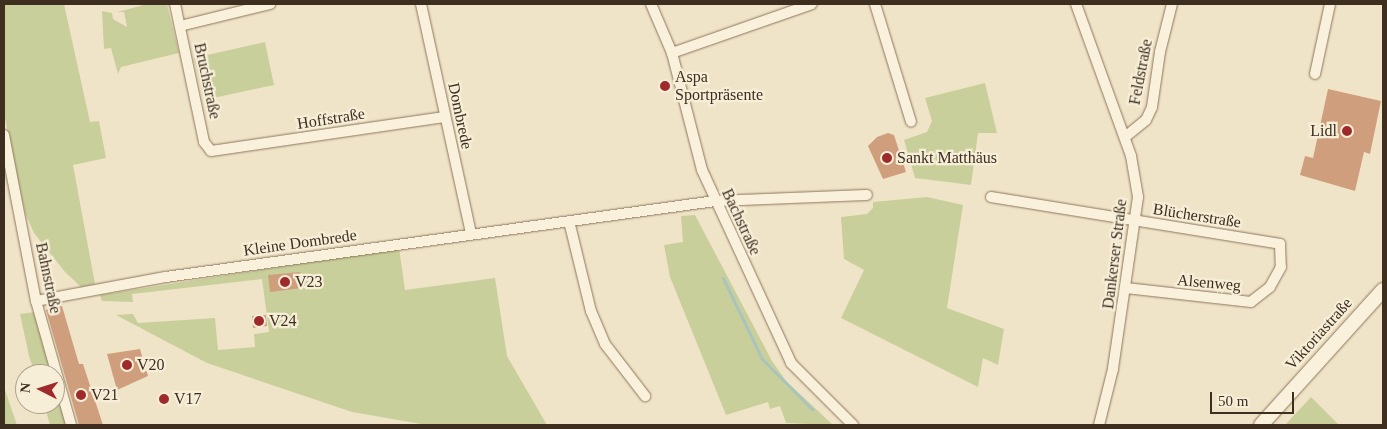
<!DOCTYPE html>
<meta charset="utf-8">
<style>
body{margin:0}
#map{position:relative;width:1387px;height:429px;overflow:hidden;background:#f0e4c8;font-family:Georgia,serif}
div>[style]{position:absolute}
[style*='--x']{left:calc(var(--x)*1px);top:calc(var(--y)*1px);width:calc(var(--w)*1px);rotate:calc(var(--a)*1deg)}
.green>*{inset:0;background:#c9cf9b}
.stream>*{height:3px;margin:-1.5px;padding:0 1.5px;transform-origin:1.5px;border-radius:1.5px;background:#a9c4bc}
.building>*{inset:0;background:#cf9f7d}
.roads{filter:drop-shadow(0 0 1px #8d765c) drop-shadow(0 0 1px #8d765c)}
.street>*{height:10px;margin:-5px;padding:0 5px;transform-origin:5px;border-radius:5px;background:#faf1dc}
.secondary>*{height:14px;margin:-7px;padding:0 7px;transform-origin:7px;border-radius:7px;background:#faf1dc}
.dots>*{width:14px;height:14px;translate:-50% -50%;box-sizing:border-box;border:2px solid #f7eed8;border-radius:50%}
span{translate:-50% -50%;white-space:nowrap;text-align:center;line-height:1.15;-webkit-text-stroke:4.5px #f7eed8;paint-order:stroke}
.street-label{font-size:16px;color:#3d2e20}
.poi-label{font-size:16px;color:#3d2e20}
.left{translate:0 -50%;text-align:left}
.right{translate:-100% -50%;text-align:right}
.frame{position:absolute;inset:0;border:5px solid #3d2e20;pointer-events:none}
.north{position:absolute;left:15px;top:364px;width:50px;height:50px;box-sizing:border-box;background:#f7eed8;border:1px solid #ada18e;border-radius:50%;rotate:275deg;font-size:14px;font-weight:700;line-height:20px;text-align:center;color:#3d2e20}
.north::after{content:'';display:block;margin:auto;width:18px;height:22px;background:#9e2a2b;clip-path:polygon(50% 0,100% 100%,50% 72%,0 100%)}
.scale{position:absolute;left:1210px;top:392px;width:84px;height:22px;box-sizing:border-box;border:2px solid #3d2e20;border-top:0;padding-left:6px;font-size:15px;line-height:18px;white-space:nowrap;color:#3d2e20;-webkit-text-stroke:4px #f7eed8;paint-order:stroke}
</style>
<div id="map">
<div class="green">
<div style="clip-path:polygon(4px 4px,64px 4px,90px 122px,99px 121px,106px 158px,73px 165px,95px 284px,81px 287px,65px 272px,34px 233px,25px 213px,4px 114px)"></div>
<div style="clip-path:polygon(148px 4px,167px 4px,179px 53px,121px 67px,118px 74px,111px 48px,104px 49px,102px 11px,112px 13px,113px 19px,127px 27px,124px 12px,117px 12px)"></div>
<div style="clip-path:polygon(265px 42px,274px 85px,204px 100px,194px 58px)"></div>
<div style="clip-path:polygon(985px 83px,997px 133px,978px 133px,971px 185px,915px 178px,904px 140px,927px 132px,932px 121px,925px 98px)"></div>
<div style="clip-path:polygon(927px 197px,963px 205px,947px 308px,1004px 329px,998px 365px,983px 358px,978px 387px,841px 318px,864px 270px,844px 259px,841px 217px,867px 214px,873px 208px,873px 202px)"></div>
<div style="clip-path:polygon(695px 215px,772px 361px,786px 381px,833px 425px,786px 423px,780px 406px,770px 409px,768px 402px,726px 415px,670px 277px,664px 245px,683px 242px,681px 216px)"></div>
<div style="clip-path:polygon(399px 248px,405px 290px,495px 278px,507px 356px,547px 425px,427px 425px,352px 412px,207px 363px,116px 315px,133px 314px,138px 323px,215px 318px,218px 350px,255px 347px,254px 334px,269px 332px,262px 279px,132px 294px,133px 302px,102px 301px,100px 295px)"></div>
<div style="clip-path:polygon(35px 312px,51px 374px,35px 374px,29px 356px,20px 314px)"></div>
<div style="clip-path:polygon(4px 387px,17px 425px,4px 425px)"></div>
<div style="clip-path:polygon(55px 388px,60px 405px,66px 425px,50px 425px,44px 404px,55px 404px)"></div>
<div style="clip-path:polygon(1311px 397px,1339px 425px,1285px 425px)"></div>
</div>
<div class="stream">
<div style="--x:723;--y:278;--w:90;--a:64.3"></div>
<div style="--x:762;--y:359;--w:71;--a:45"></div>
</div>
<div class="building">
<div style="clip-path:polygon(1328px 89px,1381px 101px,1370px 154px,1364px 152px,1355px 191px,1300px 175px,1305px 156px,1313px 158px)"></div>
<div style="clip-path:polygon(888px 133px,894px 135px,906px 172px,883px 179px,868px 146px,877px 137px)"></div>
<div style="clip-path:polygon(300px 272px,302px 288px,270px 292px,268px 275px)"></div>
<div style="clip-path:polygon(62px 306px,79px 364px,83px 364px,103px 425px,79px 425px,46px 310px)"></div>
<div style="clip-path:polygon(266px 315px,267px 326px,253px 328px,252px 316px)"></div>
<div style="clip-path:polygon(140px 349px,148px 376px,117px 390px,107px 354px)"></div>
</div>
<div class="roads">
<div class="street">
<div style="--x:175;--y:4;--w:141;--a:78.1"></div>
<div style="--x:204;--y:142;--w:11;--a:52"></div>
<div style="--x:211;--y:151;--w:236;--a:-8.3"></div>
<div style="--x:421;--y:4;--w:235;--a:77.7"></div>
<div style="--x:651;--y:4;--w:53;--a:66.8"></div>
<div style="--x:672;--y:53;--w:121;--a:75.6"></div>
<div style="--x:702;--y:170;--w:213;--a:65.2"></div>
<div style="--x:791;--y:363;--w:88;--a:45"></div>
<div style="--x:875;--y:4;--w:123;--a:73"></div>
<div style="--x:1076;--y:4;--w:162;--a:70.1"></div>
<div style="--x:1131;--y:156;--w:42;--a:80.3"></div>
<div style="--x:1138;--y:197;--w:174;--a:98.3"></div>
<div style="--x:1113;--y:369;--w:58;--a:104"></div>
<div style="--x:180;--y:26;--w:93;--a:-13.7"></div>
<div style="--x:672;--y:53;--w:148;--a:-19.3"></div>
<div style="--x:1315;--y:74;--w:72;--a:-77.9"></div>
<div style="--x:4;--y:135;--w:169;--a:79.1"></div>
<div style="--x:36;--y:301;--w:129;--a:74.2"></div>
<div style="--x:1125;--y:137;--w:27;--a:-39"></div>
<div style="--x:1146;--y:120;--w:14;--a:-65"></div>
<div style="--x:1152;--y:107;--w:56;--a:-81.7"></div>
<div style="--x:1160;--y:52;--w:49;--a:-76"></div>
<div style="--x:991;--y:197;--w:293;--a:9.2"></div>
<div style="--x:1280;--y:244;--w:23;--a:88"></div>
<div style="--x:1281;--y:267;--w:23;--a:119"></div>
<div style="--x:1270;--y:287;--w:24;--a:142"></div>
<div style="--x:1251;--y:302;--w:126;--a:-173.6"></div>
<div style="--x:569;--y:221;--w:93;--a:76.3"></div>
<div style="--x:591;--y:311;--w:36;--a:67"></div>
<div style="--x:605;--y:344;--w:66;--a:52.4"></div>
<div style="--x:36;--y:301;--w:132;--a:-10.5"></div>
<div style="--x:166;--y:277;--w:554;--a:-7.88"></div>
<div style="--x:715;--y:201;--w:152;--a:-2.3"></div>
</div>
<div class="secondary">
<div style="--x:1261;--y:425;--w:182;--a:-47.9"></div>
</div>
</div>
<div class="dots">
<div style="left:665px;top:86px;background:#9e2a2b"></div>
<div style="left:1347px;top:131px;background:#9e2a2b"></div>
<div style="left:887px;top:158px;background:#9e2a2b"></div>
<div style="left:285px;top:282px;background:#9e2a2b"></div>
<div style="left:259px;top:321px;background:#9e2a2b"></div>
<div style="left:127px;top:365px;background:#9e2a2b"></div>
<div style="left:81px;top:395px;background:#9e2a2b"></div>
<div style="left:164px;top:399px;background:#9e2a2b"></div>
</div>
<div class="street-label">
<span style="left:1141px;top:72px;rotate:-79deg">Feldstraße</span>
<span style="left:207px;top:81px;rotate:78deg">Bruchstraße</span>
<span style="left:460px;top:116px;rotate:78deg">Dombrede</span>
<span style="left:331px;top:119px;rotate:-9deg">Hoffstraße</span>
<span style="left:1197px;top:216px;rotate:9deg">Blücherstraße</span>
<span style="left:741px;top:222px;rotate:65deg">Bachstraße</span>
<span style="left:300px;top:243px;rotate:-8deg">Kleine Dombrede</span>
<span style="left:1115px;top:254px;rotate:-83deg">Dankerser Straße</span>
<span style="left:48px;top:278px;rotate:78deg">Bahnstraße</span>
<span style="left:1209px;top:283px;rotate:5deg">Alsenweg</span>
<span style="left:1319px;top:334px;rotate:-48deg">Viktoriastraße</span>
</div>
<div class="poi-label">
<span class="left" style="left:675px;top:86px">Aspa<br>Sportpräsente</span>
<span class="right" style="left:1337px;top:131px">Lidl</span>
<span class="left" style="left:897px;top:158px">Sankt Matthäus</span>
<span class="left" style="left:295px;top:282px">V23</span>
<span class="left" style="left:269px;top:321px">V24</span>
<span class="left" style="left:137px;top:365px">V20</span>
<span class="left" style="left:91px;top:395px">V21</span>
<span class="left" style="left:174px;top:399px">V17</span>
</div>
<div class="frame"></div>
<div class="north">N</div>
<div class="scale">50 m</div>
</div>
